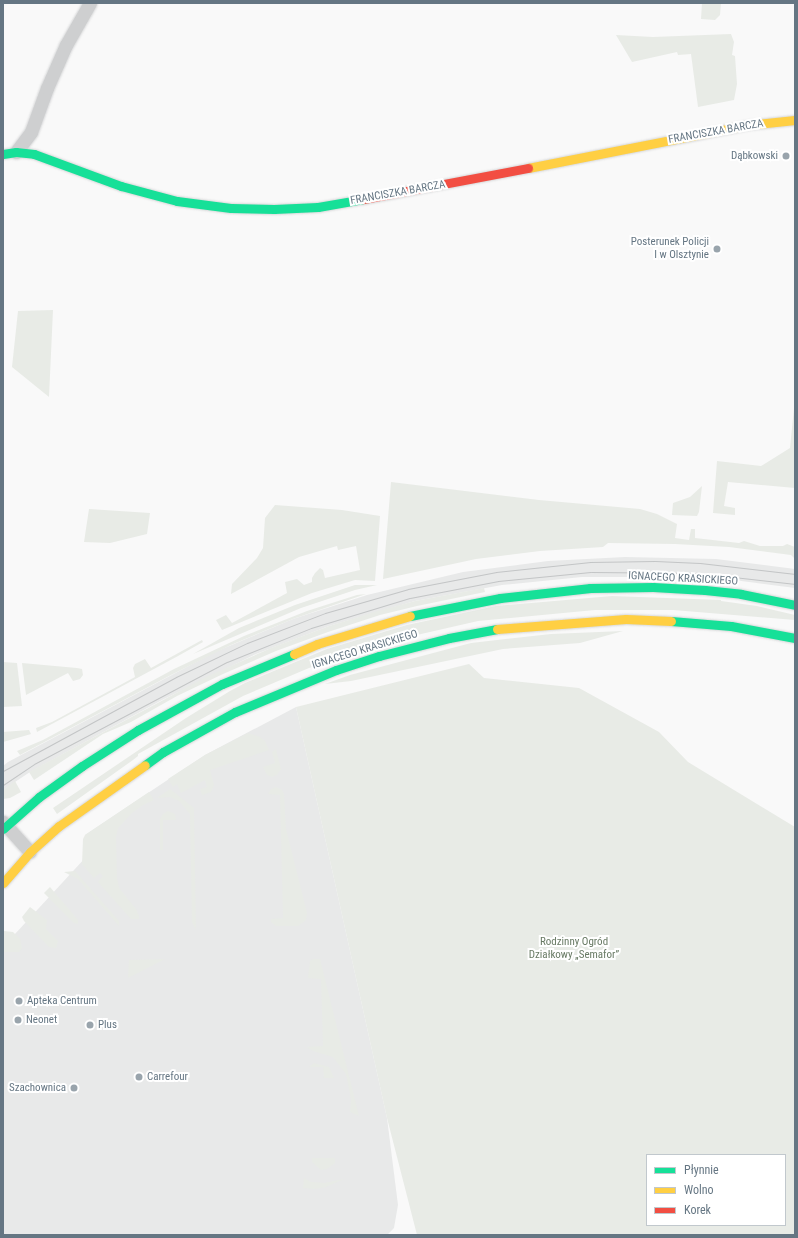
<!DOCTYPE html>
<meta charset="utf-8">
<style>
body{margin:0}
#map{position:relative;width:798px;height:1238px;overflow:hidden;background:#f9f9f9;font-family:"Roboto Condensed",sans-serif}
div>[style]{position:absolute}
[style*='--x']{left:calc(var(--x)*1px);top:calc(var(--y)*1px);width:calc(var(--w)*1px);rotate:calc(var(--a)*1deg)}
.built>*{inset:0;background:#e8e9e9}
.green>*{inset:0;background:#e8ebe6}
.roads{filter:drop-shadow(0 0 1px #d5d6d7) drop-shadow(0 0 1px #d5d6d7)}
.street>*{height:13px;margin:-6.5px;padding:0 6.5px;transform-origin:6.5px;border-radius:6.5px;background:#cecfd0}
.fast>*{height:9px;margin:-4.5px;padding:0 4.5px;transform-origin:4.5px;border-radius:4.5px;background:#16e098}
.slow>*{height:9px;margin:-4.5px;padding:0 4.5px;transform-origin:4.5px;border-radius:4.5px;background:#ffcf43}
.jam>*{height:9px;margin:-4.5px;padding:0 4.5px;transform-origin:4.5px;border-radius:4.5px;background:#f24e42}
.tram>*{height:1px;margin:-0.5px;padding:0 0.5px;transform-origin:0.5px;border-radius:0.5px;background:#c3c5c6}
.dots>*{width:11px;height:11px;translate:-50% -50%;box-sizing:border-box;border:2px solid #fff;border-radius:50%}
span{translate:-50% -50%;white-space:nowrap;text-align:center;line-height:1.15;-webkit-text-stroke:4px #fff;paint-order:stroke}
.street-label{font-size:11px;color:#657683}
.poi-label{font-size:11px;color:#657683}
.right{translate:-100% -50%;text-align:right}
.left{translate:0 -50%;text-align:left}
.park-label{font-size:11px;color:#687a64}
.frame{position:absolute;inset:0;border:4px solid #657683;pointer-events:none}
.legend{position:absolute;left:646px;top:1154px;width:140px;height:72px;box-sizing:border-box;background:#fff;border:1px solid #c1c8cd;margin:0;padding:5px 7px;list-style:none;font-size:12px;color:#657683}
.legend li{display:flex;align-items:center;gap:8px;height:20px}
.legend b{width:20px;border:1px solid #c1c8cd}
</style>
<div id="map">
<div class="built">
<div style="clip-path:polygon(625px 557px,716px 559px,795px 569px,795px 588px,734px 580px,689px 577px,582px 577px,502px 585px,415px 601px,329px 626px,256px 654px,162px 700px,30px 772px,3px 790px,3px 766px,8px 762px,215px 652px,293px 619px,367px 595px,463px 572px,548px 561px)"></div>
<div style="clip-path:polygon(296px 707px,387px 1118px,398px 1205px,394px 1228px,387px 1235px,3px 1235px,3px 947px,86px 857px,85px 835px,205px 755px)"></div>
</div>
<div class="green">
<div style="clip-path:polygon(702px 3px,721px 3px,720px 15px,715px 20px,701px 19px)"></div>
<div style="clip-path:polygon(731px 34px,734px 42px,732px 55px,735px 56px,737px 84px,734px 100px,698px 107px,691px 54px,678px 55px,677px 52px,632px 62px,616px 35px,653px 37px)"></div>
<div style="clip-path:polygon(53px 310px,49px 397px,12px 367px,18px 311px)"></div>
<div style="clip-path:polygon(794px 408px,795px 488px,728px 482px,724px 506px,735px 508px,735px 515px,713px 513px,717px 461px,761px 466px,790px 448px)"></div>
<div style="clip-path:polygon(391px 482px,539px 500px,640px 509px,657px 514px,677px 524px,675px 538px,689px 540px,691px 529px,695px 529px,695px 538px,739px 543px,744px 541px,760px 546px,783px 546px,787px 544px,795px 547px,795px 559px,791px 555px,729px 547px,675px 544px,608px 543px,603px 547px,540px 551px,476px 559px,383px 579px)"></div>
<div style="clip-path:polygon(702px 486px,699px 512px,697px 516px,672px 515px,673px 503px,690px 497px)"></div>
<div style="clip-path:polygon(275px 505px,342px 510px,380px 516px,375px 581px,355px 580px,312px 593px,222px 630px,216px 620px,226px 615px,232px 623px,287px 593px,285px 582px,297px 579px,304px 585px,312px 582px,312px 578px,315px 573px,320px 568px,323px 570px,325px 578px,360px 570px,356px 546px,338px 550px,337px 546px,299px 557px,231px 594px,232px 584px,257px 558px,263px 548px,265px 518px)"></div>
<div style="clip-path:polygon(89px 509px,150px 513px,147px 534px,110px 543px,84px 542px)"></div>
<div style="clip-path:polygon(355px 585px,377px 585px,355px 590px,301px 608px,193px 654px,239px 628px,295px 605px)"></div>
<div style="clip-path:polygon(484px 588px,485px 592px,417px 606px,380px 615px,328px 632px,276px 651px,223px 674px,177px 696px,131px 722px,103px 734px,34px 780px,29px 772px,206px 677px,271px 648px,329px 626px,378px 611px,415px 601px)"></div>
<div style="clip-path:polygon(366px 594px,293px 619px,231px 645px,171px 675px,20px 755px,17px 751px,43px 740px,174px 669px,244px 636px,307px 611px,357px 595px)"></div>
<div style="clip-path:polygon(612px 596px,721px 600px,721px 601px,757px 606px,795px 615px,795px 620px,673px 610px,595px 610px,478px 621px,408px 637px,309px 668px,243px 696px,138px 754px,138px 756px,133px 760px,57px 814px,53px 808px,186px 718px,230px 691px,245px 683px,327px 649px,407px 625px,496px 606px)"></div>
<div style="clip-path:polygon(623px 631px,580px 643px,503px 649px,351px 681px,325px 684px,350px 675px,471px 643px,551px 634px)"></div>
<div style="clip-path:polygon(202px 640px,203px 642px,178px 656px,37px 732px,36px 728px,52px 722px,135px 677px,133px 668px,135px 664px,145px 659px,151px 668px)"></div>
<div style="clip-path:polygon(3px 662px,17px 663px,22px 706px,3px 707px)"></div>
<div style="clip-path:polygon(22px 663px,77px 668px,82px 669px,83px 675px,80px 679px,73px 681px,68px 673px,26px 695px)"></div>
<div style="clip-path:polygon(evenodd,469px 664px,484px 678px,579px 688px,659px 732px,688px 762px,795px 827px,795px 1235px,417px 1235px,387px 1118px,296px 707px,469px 664px,647px 1155px,785px 1155px,785px 1225px,647px 1225px,647px 1155px)"></div>
<div style="clip-path:polygon(29px 730px,31px 734px,3px 742px,3px 732px)"></div>
<div style="clip-path:polygon(248px 733px,260px 737px,265px 741px,269px 750px,210px 770px,214px 785px,211px 792px,202px 795px,200px 789px,207px 787px,205px 780px,181px 793px,177px 784px,173px 787px,168px 779px,205px 755px)"></div>
<div style="clip-path:polygon(276px 749px,281px 769px,277px 775px,272px 777px,267px 775px,263px 767px,275px 763px,272px 752px)"></div>
<div style="clip-path:polygon(15px 781px,21px 792px,10px 798px,3px 799px,3px 790px)"></div>
<div style="clip-path:polygon(276px 787px,282px 790px,284px 794px,286px 829px,307px 913px,306px 920px,298px 926px,276px 926px,271px 922px,271px 919px,283px 918px,280px 795px,268px 794px,271px 789px)"></div>
<div style="clip-path:polygon(170px 789px,194px 808px,196px 930px,192px 922px,190px 814px,179px 801px,170px 797px,157px 798px)"></div>
<div style="clip-path:polygon(149px 792px,154px 800px,143px 805px,132px 813px,118px 828px,116px 837px,117px 878px,119px 888px,136px 909px,139px 916px,139px 919px,131px 919px,98px 882px,103px 876px,100px 873px,94px 878px,82px 864px,83px 839px,85px 835px)"></div>
<div style="clip-path:polygon(168px 811px,175px 814px,176px 820px,163px 820px,163px 850px,160px 850px,160px 819px,163px 814px)"></div>
<div style="clip-path:polygon(75px 871px,119px 921px,119px 926px,78px 879px,64px 872px)"></div>
<div style="clip-path:polygon(50px 887px,78px 920px,78px 924px,74px 923px,44px 893px)"></div>
<div style="clip-path:polygon(30px 907px,47px 920px,46px 929px,58px 941px,56px 948px,49px 947px,24px 921px,22px 917px)"></div>
<div style="clip-path:polygon(4px 931px,13px 932px,20px 939px,22px 948px,19px 952px,3px 952px)"></div>
<div style="clip-path:polygon(165px 959px,128px 978px,129px 960px)"></div>
<div style="clip-path:polygon(313px 959px,320px 959px,359px 1116px,350px 1112px,351px 1099px,346px 1074px,333px 1057px,313px 1051px,307px 1047px,323px 1046px,321px 979px,308px 978px,310px 961px)"></div>
<div style="clip-path:polygon(314px 1063px,329px 1067px,334px 1078px,324px 1078px,323px 1067px,309px 1067px)"></div>
<div style="clip-path:polygon(312px 1158px,335px 1158px,335px 1163px,327px 1169px,321px 1170px,312px 1162px)"></div>
<div style="clip-path:polygon(304px 1178px,311px 1182px,324px 1183px,344px 1179px,326px 1187px,315px 1189px,303px 1188px)"></div>
</div>
<div class="roads">
<div class="street">
<div style="--x:16;--y:152;--w:25;--a:-53"></div>
<div style="--x:31;--y:132;--w:47;--a:-70"></div>
<div style="--x:47;--y:88;--w:47;--a:-66.2"></div>
<div style="--x:66;--y:45;--w:48;--a:-60.3"></div>
<div style="--x:3;--y:822;--w:40;--a:48"></div>
</div>
<div class="fast">
<div style="--x:3;--y:154;--w:13;--a:-9"></div>
<div style="--x:16;--y:152;--w:18;--a:6"></div>
<div style="--x:34;--y:154;--w:93;--a:20.2"></div>
<div style="--x:121;--y:186;--w:58;--a:15"></div>
<div style="--x:177;--y:201;--w:54;--a:7.4"></div>
<div style="--x:231;--y:208;--w:43;--a:1.3"></div>
<div style="--x:274;--y:209;--w:44;--a:-2.6"></div>
<div style="--x:318;--y:207;--w:47;--a:-9.9"></div>
<div style="--x:410;--y:616;--w:92;--a:-11.3"></div>
<div style="--x:500;--y:598;--w:91;--a:-6.3"></div>
<div style="--x:590;--y:588;--w:63;--a:-0.9"></div>
<div style="--x:653;--y:587;--w:52;--a:3.3"></div>
<div style="--x:705;--y:590;--w:36;--a:6"></div>
<div style="--x:741;--y:594;--w:55;--a:11.5"></div>
<div style="--x:671;--y:621;--w:60;--a:4.8"></div>
<div style="--x:731;--y:626;--w:65;--a:10.6"></div>
<div style="--x:145;--y:765;--w:22;--a:-36"></div>
<div style="--x:163;--y:752;--w:82;--a:-29.1"></div>
<div style="--x:235;--y:712;--w:109;--a:-22.6"></div>
<div style="--x:336;--y:670;--w:45;--a:-18"></div>
<div style="--x:379;--y:656;--w:72;--a:-14.4"></div>
<div style="--x:449;--y:638;--w:49;--a:-10.6"></div>
<div style="--x:3;--y:829;--w:48;--a:-41.6"></div>
<div style="--x:39;--y:797;--w:53;--a:-35.8"></div>
<div style="--x:82;--y:766;--w:67;--a:-32.7"></div>
<div style="--x:138;--y:730;--w:96;--a:-28.7"></div>
<div style="--x:222;--y:684;--w:78;--a:-22.6"></div>
</div>
<div class="slow">
<div style="--x:528;--y:168;--w:223;--a:-11.1"></div>
<div style="--x:747;--y:125;--w:48;--a:-5.9"></div>
<div style="--x:497;--y:629;--w:129;--a:-4.4"></div>
<div style="--x:626;--y:619;--w:45;--a:2.5"></div>
<div style="--x:294;--y:654;--w:25;--a:-23"></div>
<div style="--x:317;--y:644;--w:97;--a:-16.8"></div>
<div style="--x:3;--y:883;--w:41;--a:-48.9"></div>
<div style="--x:30;--y:852;--w:39;--a:-42"></div>
<div style="--x:59;--y:826;--w:105;--a:-35.3"></div>
</div>
<div class="jam">
<div style="--x:364;--y:199;--w:167;--a:-10.7"></div>
</div>
</div>
<div class="tram">
<div style="--x:3;--y:771;--w:197;--a:-28.5"></div>
<div style="--x:176;--y:677;--w:79;--a:-25.6"></div>
<div style="--x:247;--y:643;--w:84;--a:-21"></div>
<div style="--x:325;--y:613;--w:86;--a:-16.1"></div>
<div style="--x:408;--y:589;--w:90;--a:-10.9"></div>
<div style="--x:496;--y:572;--w:95;--a:-6.1"></div>
<div style="--x:590;--y:562;--w:65;--a:-0.9"></div>
<div style="--x:655;--y:561;--w:45;--a:2.5"></div>
<div style="--x:700;--y:563;--w:96;--a:6.6"></div>
<div style="--x:3;--y:785;--w:37;--a:-34"></div>
<div style="--x:34;--y:764;--w:218;--a:-27.9"></div>
<div style="--x:227;--y:662;--w:91;--a:-22"></div>
<div style="--x:311;--y:628;--w:103;--a:-16.9"></div>
<div style="--x:410;--y:598;--w:90;--a:-10.9"></div>
<div style="--x:498;--y:581;--w:93;--a:-5.5"></div>
<div style="--x:591;--y:572;--w:108;--a:0.5"></div>
<div style="--x:699;--y:573;--w:97;--a:6.5"></div>
</div>
<div class="dots">
<div style="left:786px;top:156px;background:#99a4ac"></div>
<div style="left:717px;top:249px;background:#99a4ac"></div>
<div style="left:19px;top:1001px;background:#99a4ac"></div>
<div style="left:18px;top:1020px;background:#99a4ac"></div>
<div style="left:90px;top:1025px;background:#99a4ac"></div>
<div style="left:139px;top:1077px;background:#99a4ac"></div>
<div style="left:74px;top:1088px;background:#99a4ac"></div>
</div>
<div class="street-label">
<span style="left:716px;top:132px;rotate:-10deg">FRANCISZKA BARCZA</span>
<span style="left:398px;top:193px;rotate:-10deg">FRANCISZKA BARCZA</span>
<span style="left:683px;top:579px;rotate:3deg">IGNACEGO KRASICKIEGO</span>
<span style="left:365px;top:650px;rotate:-17deg">IGNACEGO KRASICKIEGO</span>
</div>
<div class="poi-label">
<span class="right" style="left:778px;top:156px">Dąbkowski</span>
<span class="right" style="left:709px;top:249px">Posterunek Policji<br>I w Olsztynie</span>
<span class="left" style="left:27px;top:1001px">Apteka Centrum</span>
<span class="left" style="left:26px;top:1020px">Neonet</span>
<span class="left" style="left:98px;top:1025px">Plus</span>
<span class="left" style="left:147px;top:1077px">Carrefour</span>
<span class="right" style="left:66px;top:1088px">Szachownica</span>
</div>
<div class="park-label">
<span style="left:574px;top:949px">Rodzinny Ogród<br>Działkowy „Semafor”</span>
</div>
<div class="frame"></div>
<ul class="legend">
<li><b style="height:5px;background:#16e098"></b>Płynnie</li>
<li><b style="height:5px;background:#ffcf43"></b>Wolno</li>
<li><b style="height:5px;background:#f24e42"></b>Korek</li>
</ul>
</div>
